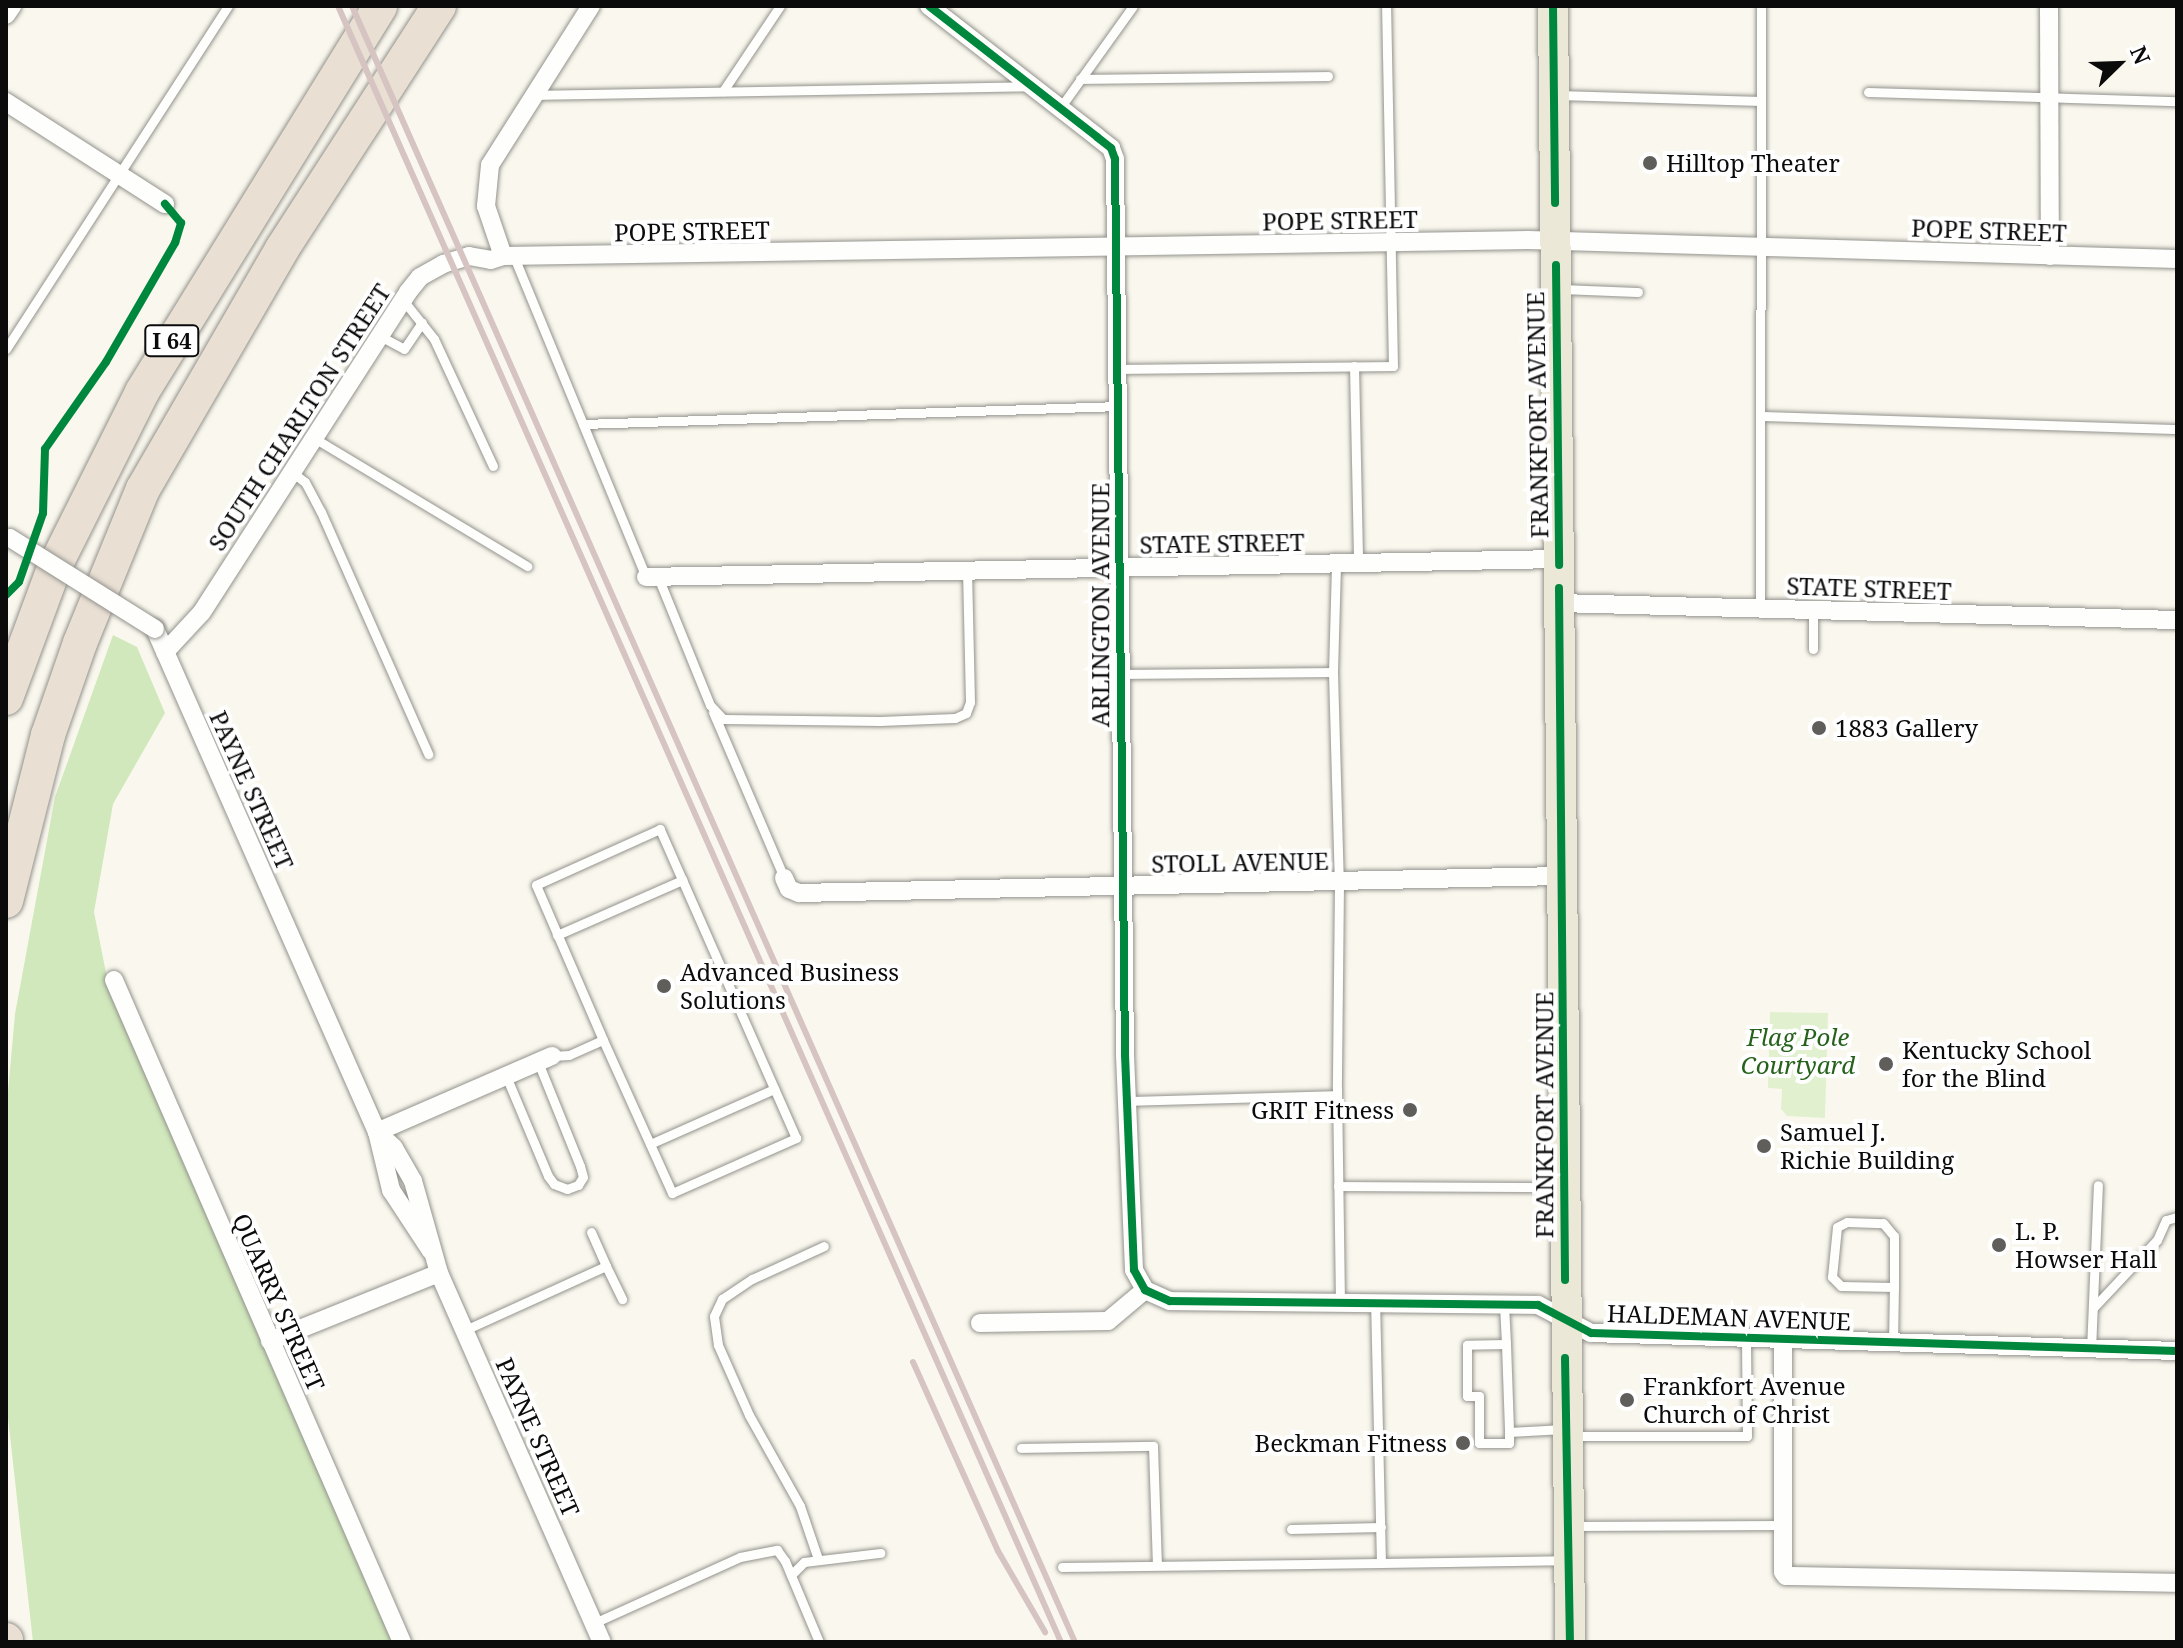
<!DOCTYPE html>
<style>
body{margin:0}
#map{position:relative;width:2183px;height:1648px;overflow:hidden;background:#faf8ee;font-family:"Noto Serif",serif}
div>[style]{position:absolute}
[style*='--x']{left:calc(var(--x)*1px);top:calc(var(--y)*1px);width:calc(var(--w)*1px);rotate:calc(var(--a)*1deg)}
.green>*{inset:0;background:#e1f0ce}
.forest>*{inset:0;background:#d0e8bb}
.roads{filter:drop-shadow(0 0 2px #93928d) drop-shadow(0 0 2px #93928d)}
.lane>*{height:9px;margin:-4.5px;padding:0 4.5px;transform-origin:4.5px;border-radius:4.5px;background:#fefefc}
.street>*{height:18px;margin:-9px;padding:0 9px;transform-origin:9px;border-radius:9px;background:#fefefc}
.primary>*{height:30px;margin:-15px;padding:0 15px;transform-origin:15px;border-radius:15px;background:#ece8d7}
.highway>*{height:34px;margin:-17px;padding:0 17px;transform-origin:17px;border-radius:17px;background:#e9dfd3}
.rail>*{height:6px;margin:-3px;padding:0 3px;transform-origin:3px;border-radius:3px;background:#d6c4c3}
.bridges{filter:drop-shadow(0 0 2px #93928d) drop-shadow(0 0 2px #93928d)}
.street-bridge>*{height:18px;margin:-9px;padding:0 9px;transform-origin:9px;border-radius:9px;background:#fefefc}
.cycleway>*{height:8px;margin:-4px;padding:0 4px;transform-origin:4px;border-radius:4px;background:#00873e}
.dots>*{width:22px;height:22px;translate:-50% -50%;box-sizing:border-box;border:4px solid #fff;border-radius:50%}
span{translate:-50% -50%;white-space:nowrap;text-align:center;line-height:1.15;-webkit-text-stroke:8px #fff;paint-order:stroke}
.shield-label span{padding:2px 6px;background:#fff;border:2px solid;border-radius:6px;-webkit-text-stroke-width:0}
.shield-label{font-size:22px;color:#0b0b0b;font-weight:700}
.poi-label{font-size:24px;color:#0b0b0b}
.left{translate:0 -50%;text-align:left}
.right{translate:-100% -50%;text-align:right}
.street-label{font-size:24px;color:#0b0b0b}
.park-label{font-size:24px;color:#26621c;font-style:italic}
.frame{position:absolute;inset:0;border:8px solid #0b0b0b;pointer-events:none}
.north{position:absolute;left:2079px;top:24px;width:80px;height:80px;-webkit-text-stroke:6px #fff;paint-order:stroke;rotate:67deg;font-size:22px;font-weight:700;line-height:32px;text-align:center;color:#0b0b0b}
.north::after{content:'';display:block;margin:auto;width:28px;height:36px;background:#0b0b0b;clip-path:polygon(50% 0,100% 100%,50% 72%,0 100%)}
</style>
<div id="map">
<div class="green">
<div style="clip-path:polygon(1770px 1012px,1828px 1013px,1825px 1118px,1787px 1116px,1781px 1109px,1782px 1089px,1768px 1088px)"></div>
</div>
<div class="forest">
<div style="clip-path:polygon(113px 635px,137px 647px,165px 713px,113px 804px,94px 912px,108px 983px,397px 1642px,33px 1642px,6px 1400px,6px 1114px,15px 1014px,55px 797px)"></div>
</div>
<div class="roads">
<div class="lane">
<div style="--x:1080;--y:79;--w:248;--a:-0.7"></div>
<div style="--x:723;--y:91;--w:102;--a:-56.2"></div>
<div style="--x:1868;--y:92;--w:309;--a:1.7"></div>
<div style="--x:534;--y:95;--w:492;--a:-1"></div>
<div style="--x:1558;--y:95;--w:203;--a:1.7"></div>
<div style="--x:1060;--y:108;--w:125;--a:-54.4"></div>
<div style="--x:514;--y:257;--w:346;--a:67.6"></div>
<div style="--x:1560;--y:289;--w:78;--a:2.2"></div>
<div style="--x:403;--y:300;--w:50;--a:51.5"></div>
<div style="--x:434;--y:339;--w:140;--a:65.1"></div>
<div style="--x:380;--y:336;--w:27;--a:28"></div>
<div style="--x:404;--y:349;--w:32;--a:-56"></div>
<div style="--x:6;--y:349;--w:409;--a:-57.1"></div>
<div style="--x:1354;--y:366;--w:198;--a:88.8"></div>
<div style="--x:1119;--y:369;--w:274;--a:-0.6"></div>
<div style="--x:1393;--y:366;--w:360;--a:-91.1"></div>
<div style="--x:1760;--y:416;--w:417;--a:1.8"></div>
<div style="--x:583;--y:424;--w:536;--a:-1.92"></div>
<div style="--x:314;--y:438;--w:249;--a:31"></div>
<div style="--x:292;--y:472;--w:16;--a:38"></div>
<div style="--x:305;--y:482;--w:34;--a:62"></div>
<div style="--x:321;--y:512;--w:265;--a:66.1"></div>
<div style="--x:1336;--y:565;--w:107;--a:91.6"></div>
<div style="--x:1333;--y:672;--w:212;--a:88.4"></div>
<div style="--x:1339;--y:884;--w:204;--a:90.6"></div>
<div style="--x:1337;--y:1088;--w:215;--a:89.2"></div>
<div style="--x:658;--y:577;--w:138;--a:67.9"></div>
<div style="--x:710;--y:705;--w:19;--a:47"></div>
<div style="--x:723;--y:719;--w:157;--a:0.7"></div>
<div style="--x:880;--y:721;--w:75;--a:-2.3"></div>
<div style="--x:955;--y:718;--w:12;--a:-24"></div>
<div style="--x:966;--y:713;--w:12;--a:-70"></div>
<div style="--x:970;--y:702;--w:131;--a:-91.3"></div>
<div style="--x:1760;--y:609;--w:603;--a:-89.9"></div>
<div style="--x:1813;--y:649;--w:39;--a:-90"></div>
<div style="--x:1121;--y:674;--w:212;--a:-0.5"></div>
<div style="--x:713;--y:712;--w:181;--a:66.8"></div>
<div style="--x:557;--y:935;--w:137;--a:-23.7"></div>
<div style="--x:552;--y:1056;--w:17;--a:-3"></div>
<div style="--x:569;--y:1055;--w:37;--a:-24"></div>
<div style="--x:603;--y:1040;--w:168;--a:65.7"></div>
<div style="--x:672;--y:1193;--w:136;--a:-23.9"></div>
<div style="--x:796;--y:1138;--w:338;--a:-113.8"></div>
<div style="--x:660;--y:829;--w:136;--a:155.7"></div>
<div style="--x:536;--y:885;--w:169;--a:66.6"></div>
<div style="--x:506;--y:1076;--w:108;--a:67.2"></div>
<div style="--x:548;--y:1176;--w:10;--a:53"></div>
<div style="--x:554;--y:1184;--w:14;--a:21"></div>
<div style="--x:567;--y:1189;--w:12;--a:-20"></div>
<div style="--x:578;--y:1185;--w:9;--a:-58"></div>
<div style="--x:583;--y:1177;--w:11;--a:-105"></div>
<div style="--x:580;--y:1166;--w:112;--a:-112"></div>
<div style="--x:1127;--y:1101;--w:210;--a:-1.6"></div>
<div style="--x:650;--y:1144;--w:136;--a:-23.9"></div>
<div style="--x:1338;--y:1186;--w:225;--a:0.3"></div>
<div style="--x:591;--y:1232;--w:37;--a:66"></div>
<div style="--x:1504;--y:1305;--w:39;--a:87"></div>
<div style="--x:1506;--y:1344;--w:39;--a:179"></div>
<div style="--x:1467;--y:1345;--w:51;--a:90"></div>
<div style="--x:1467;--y:1396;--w:12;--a:0"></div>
<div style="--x:1479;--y:1396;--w:47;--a:90"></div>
<div style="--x:1479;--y:1443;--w:30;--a:0"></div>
<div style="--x:1509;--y:1443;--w:11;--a:-90"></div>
<div style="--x:1509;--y:1432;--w:55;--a:-3.1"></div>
<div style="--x:2094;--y:1307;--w:92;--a:-46.8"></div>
<div style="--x:2157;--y:1240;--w:22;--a:-66"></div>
<div style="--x:2166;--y:1220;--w:11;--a:-15"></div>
<div style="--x:465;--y:1330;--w:155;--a:-24.4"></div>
<div style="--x:606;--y:1266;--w:37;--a:64"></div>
<div style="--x:1893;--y:1343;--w:56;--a:-89"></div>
<div style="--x:1894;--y:1287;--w:53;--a:-178.9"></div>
<div style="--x:1841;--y:1286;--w:13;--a:-135"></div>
<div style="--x:1832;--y:1277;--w:50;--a:-84.3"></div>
<div style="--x:1837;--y:1227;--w:11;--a:-27"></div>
<div style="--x:1847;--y:1222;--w:36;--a:2"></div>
<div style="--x:1883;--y:1223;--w:17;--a:50"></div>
<div style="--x:1894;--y:1236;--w:51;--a:90"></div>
<div style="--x:1506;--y:1344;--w:88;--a:88"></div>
<div style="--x:2091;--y:1350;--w:165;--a:-87.6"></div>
<div style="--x:1571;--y:1436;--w:176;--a:0"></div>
<div style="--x:1747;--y:1436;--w:98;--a:-90.6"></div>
<div style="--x:1021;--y:1448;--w:132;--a:-0.9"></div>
<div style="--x:1153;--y:1446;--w:119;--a:88.1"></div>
<div style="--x:1573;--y:1526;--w:210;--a:-0.3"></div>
<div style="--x:1291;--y:1529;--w:90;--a:-1.3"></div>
<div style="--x:818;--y:1559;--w:56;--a:-108.8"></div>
<div style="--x:800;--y:1506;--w:104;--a:-119.3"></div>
<div style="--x:749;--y:1415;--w:77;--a:-113.9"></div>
<div style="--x:718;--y:1345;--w:29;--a:-98"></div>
<div style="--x:714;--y:1316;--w:19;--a:-65"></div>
<div style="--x:722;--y:1299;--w:36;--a:-34"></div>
<div style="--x:752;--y:1279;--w:79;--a:-24.6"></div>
<div style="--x:1381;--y:1563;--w:182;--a:-0.9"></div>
<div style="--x:1062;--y:1567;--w:319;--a:-0.7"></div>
<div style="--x:1381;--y:1563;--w:260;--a:-91.3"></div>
<div style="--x:791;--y:1575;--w:18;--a:-45"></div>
<div style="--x:804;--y:1562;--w:77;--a:-6.8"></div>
<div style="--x:594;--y:1623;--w:160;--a:-24.3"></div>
<div style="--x:740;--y:1557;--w:38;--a:-11"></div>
<div style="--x:777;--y:1550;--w:14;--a:54"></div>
<div style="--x:785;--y:1561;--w:88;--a:67.2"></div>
</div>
<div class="street">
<div style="--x:929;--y:6;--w:213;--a:37.9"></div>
<div style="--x:1097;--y:137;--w:18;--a:38"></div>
<div style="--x:1111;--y:148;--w:12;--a:70"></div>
<div style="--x:1115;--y:159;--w:896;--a:89.36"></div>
<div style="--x:1125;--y:1055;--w:215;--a:87.6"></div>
<div style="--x:1134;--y:1270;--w:23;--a:61"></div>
<div style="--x:1145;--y:1290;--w:27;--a:24"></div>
<div style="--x:1170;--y:1301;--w:368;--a:0.6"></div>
<div style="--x:1538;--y:1305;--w:60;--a:27.8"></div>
<div style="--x:1591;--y:1333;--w:586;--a:1.76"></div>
<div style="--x:2049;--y:6;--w:250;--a:89.8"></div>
<div style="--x:6;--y:15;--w:11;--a:-56"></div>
<div style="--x:6;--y:102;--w:189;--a:32.7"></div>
<div style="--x:503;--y:256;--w:53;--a:-108.8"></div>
<div style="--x:486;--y:206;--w:41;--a:-84.4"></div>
<div style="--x:490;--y:165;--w:188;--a:-57.6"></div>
<div style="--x:646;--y:577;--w:913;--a:-1.13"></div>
<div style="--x:1559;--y:603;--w:618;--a:1.58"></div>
<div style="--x:155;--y:629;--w:550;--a:66.19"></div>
<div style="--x:377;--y:1132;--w:60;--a:76.4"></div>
<div style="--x:391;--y:1190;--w:73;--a:56.7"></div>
<div style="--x:165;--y:652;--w:54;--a:-47.2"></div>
<div style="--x:202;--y:612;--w:381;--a:-57.2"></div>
<div style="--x:408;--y:292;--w:19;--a:-51"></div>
<div style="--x:420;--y:277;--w:26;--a:-29"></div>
<div style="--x:443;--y:264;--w:27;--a:-17"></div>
<div style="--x:469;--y:256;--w:22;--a:10"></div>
<div style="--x:491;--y:260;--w:13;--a:-18"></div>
<div style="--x:503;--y:256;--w:1025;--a:-0.89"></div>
<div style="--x:1528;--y:240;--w:649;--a:1.68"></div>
<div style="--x:784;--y:878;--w:12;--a:66"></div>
<div style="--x:789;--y:889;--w:11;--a:22"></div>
<div style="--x:799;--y:893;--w:762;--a:-1.28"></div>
<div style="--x:114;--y:980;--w:722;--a:66.49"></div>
<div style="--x:377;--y:1132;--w:23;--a:43"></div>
<div style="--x:394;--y:1148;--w:38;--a:60"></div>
<div style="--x:413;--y:1181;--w:96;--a:74.2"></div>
<div style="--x:439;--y:1273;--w:403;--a:66.2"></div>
<div style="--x:377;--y:1132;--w:191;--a:-23.5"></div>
<div style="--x:980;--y:1323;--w:128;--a:-0.9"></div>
<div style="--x:1108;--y:1321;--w:48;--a:-40"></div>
<div style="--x:1783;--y:1339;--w:233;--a:90"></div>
<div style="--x:1783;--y:1572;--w:5;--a:53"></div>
<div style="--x:1786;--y:1576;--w:391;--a:1"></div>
<div style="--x:270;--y:1341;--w:182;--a:-21.9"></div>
</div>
<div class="primary">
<div style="--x:1553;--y:6;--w:1636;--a:89.4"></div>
</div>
<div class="highway">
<div style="--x:6;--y:698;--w:139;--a:-69.7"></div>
<div style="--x:54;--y:568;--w:197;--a:-63.4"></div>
<div style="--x:142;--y:392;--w:453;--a:-58.3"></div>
<div style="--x:6;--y:901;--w:171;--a:-75.8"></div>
<div style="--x:48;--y:735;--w:97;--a:-70.8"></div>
<div style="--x:80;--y:643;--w:166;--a:-67.8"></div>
<div style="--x:143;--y:489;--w:277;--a:-59.9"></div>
<div style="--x:282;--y:249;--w:289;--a:-57.1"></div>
<div style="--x:6;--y:1640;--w:2;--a:90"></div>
</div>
</div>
<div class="rail">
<div style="--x:338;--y:6;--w:1789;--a:66.16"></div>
<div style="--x:352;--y:6;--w:1789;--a:66.16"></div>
<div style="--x:913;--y:1362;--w:207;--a:65.8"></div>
<div style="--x:998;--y:1551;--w:94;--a:59.9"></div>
</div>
<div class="bridges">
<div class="street-bridge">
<div style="--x:10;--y:538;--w:171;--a:32.1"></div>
</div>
</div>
<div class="cycleway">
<div style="--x:929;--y:6;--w:213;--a:37.9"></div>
<div style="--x:1097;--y:137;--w:18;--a:38"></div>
<div style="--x:1111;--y:148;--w:12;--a:70"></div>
<div style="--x:1115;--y:159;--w:896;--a:89.36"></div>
<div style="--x:1125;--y:1055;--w:215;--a:87.6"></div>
<div style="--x:1134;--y:1270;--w:23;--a:61"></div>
<div style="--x:1145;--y:1290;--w:27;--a:24"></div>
<div style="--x:1170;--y:1301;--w:368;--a:0.6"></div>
<div style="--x:1538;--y:1305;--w:60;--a:27.8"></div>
<div style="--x:1591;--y:1333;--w:586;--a:1.76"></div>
<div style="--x:1553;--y:6;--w:197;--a:89.4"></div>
<div style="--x:1556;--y:265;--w:300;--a:89.4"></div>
<div style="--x:1559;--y:588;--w:692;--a:89.5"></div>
<div style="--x:6;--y:595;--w:18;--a:-45"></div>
<div style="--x:19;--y:582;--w:73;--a:-70.8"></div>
<div style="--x:43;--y:513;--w:64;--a:-88.2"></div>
<div style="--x:45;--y:449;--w:106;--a:-55"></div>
<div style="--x:106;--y:362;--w:138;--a:-59.9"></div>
<div style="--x:175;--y:243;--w:21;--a:-73"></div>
<div style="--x:181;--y:223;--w:25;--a:-130"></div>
<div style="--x:1565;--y:1358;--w:284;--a:89"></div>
</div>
<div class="dots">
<div style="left:1650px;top:163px;background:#5f5e5a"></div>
<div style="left:1819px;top:728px;background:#5f5e5a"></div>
<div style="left:664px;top:986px;background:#5f5e5a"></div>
<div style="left:1886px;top:1064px;background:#5f5e5a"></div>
<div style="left:1410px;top:1110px;background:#5f5e5a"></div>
<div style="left:1764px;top:1146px;background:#5f5e5a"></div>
<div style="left:1999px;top:1245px;background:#5f5e5a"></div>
<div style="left:1627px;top:1400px;background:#5f5e5a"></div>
<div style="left:1463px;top:1443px;background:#5f5e5a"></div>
</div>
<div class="shield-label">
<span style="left:172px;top:341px">I 64</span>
</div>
<div class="poi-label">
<span class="left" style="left:1666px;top:163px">Hilltop Theater</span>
<span class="left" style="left:1835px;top:728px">1883 Gallery</span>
<span class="left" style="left:680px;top:986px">Advanced Business<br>Solutions</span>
<span class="left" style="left:1902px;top:1064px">Kentucky School<br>for the Blind</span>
<span class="right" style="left:1394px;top:1110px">GRIT Fitness</span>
<span class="left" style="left:1780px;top:1146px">Samuel J.<br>Richie Building</span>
<span class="left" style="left:2015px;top:1245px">L. P.<br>Howser Hall</span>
<span class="left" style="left:1643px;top:1400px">Frankfort Avenue<br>Church of Christ</span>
<span class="right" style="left:1447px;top:1443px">Beckman Fitness</span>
</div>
<div class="street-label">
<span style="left:1340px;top:220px;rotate:-1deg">POPE STREET</span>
<span style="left:1989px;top:230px;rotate:2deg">POPE STREET</span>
<span style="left:692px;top:231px;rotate:-1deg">POPE STREET</span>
<span style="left:1537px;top:415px;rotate:-91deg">FRANKFORT AVENUE</span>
<span style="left:299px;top:417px;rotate:-57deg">SOUTH CHARLTON STREET</span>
<span style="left:1222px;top:543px;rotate:-1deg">STATE STREET</span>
<span style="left:1869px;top:588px;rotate:2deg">STATE STREET</span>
<span style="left:1100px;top:605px;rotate:-90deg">ARLINGTON AVENUE</span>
<span style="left:252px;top:790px;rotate:66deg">PAYNE STREET</span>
<span style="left:1240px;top:862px;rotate:-1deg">STOLL AVENUE</span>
<span style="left:1544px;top:1115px;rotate:-90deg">FRANKFORT AVENUE</span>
<span style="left:279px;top:1302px;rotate:66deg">QUARRY STREET</span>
<span style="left:1729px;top:1317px;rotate:2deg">HALDEMAN AVENUE</span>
<span style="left:538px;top:1437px;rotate:66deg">PAYNE STREET</span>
</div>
<div class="park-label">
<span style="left:1798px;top:1051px">Flag Pole<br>Courtyard</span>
</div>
<div class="frame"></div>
<div class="north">N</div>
</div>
